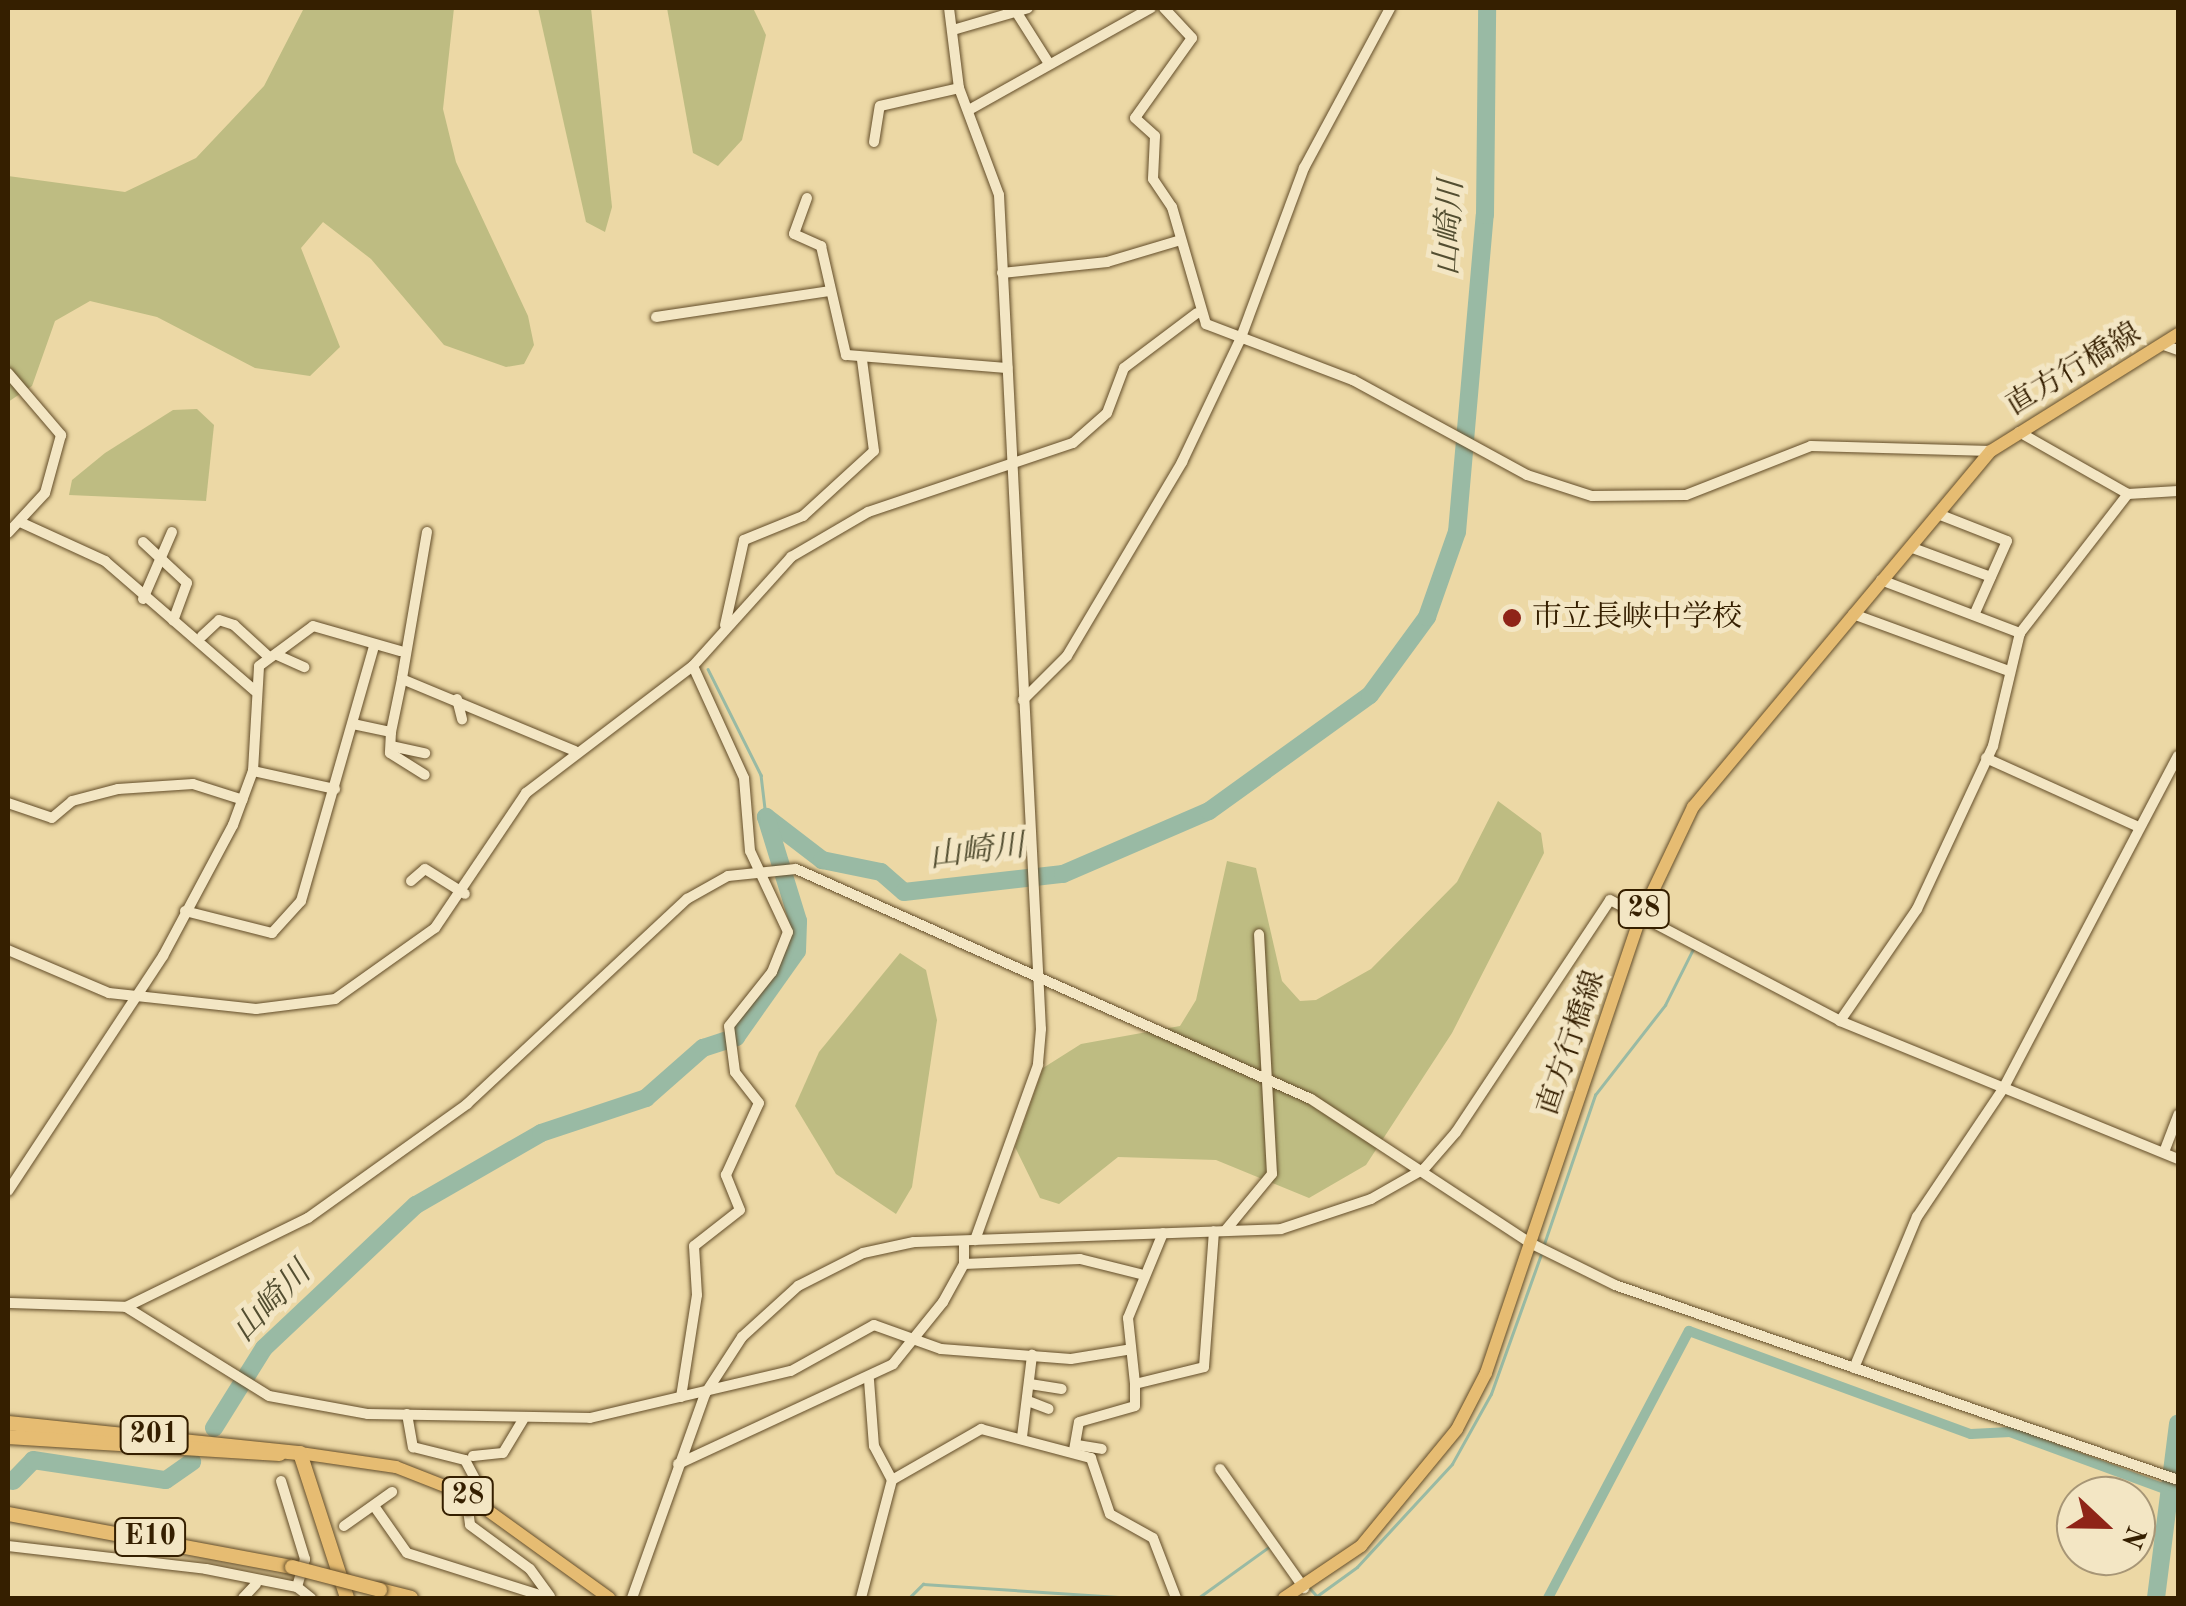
<!DOCTYPE html>
<meta charset="utf-8">
<style>
body{margin:0}
#map{position:relative;width:2186px;height:1606px;overflow:hidden;background:#ecd8a5;font-family:"Old Standard TT","Noto Serif JP",serif}
div>[style]{position:absolute}
[style*='--x']{left:calc(var(--x)*1px);top:calc(var(--y)*1px);width:calc(var(--w)*1px);rotate:calc(var(--a)*1deg)}
.green>*{inset:0;background:#bebc82}
.stream>*{height:2.5px;margin:-1.25px;padding:0 1.25px;transform-origin:1.25px;border-radius:1.25px;background:#99baa4}
.canal>*{height:10px;margin:-5px;padding:0 5px;transform-origin:5px;border-radius:5px;background:#99baa4}
.river>*{height:18px;margin:-9px;padding:0 9px;transform-origin:9px;border-radius:9px;background:#99baa4}
.roads{filter:drop-shadow(0 0 2px #634d29) drop-shadow(0 0 2px #634d29)}
.minor>*{height:10px;margin:-5px;padding:0 5px;transform-origin:5px;border-radius:5px;background:#f3e6c4}
.major>*{height:12px;margin:-6px;padding:0 6px;transform-origin:6px;border-radius:6px;background:#e6bc72}
.highway>*{height:14px;margin:-7px;padding:0 7px;transform-origin:7px;border-radius:7px;background:#e6bc72}
.bridges{filter:drop-shadow(0 0 2px #634d29) drop-shadow(0 0 2px #634d29)}
.minor-bridge>*{height:10px;margin:-5px;padding:0 5px;transform-origin:5px;border-radius:5px;background:#f3e6c4}
.highway-bridge>*{height:14px;margin:-7px;padding:0 7px;transform-origin:7px;border-radius:7px;background:#e6bc72}
.dots>*{width:28px;height:28px;translate:-50% -50%;box-sizing:border-box;border:5px solid #f3e6c4;border-radius:50%}
span{translate:-50% -50%;white-space:nowrap;text-align:center;line-height:1.15;-webkit-text-stroke:10px #f3e6c4;paint-order:stroke}
.shield-label span{padding:2px 8px;background:#f3e6c4;border:2px solid;border-radius:8px;-webkit-text-stroke-width:0}
.shield-label{font-size:28px;color:#351f00;font-weight:700}
.street-label{font-size:30px;color:#351f00}
.poi-label{font-size:30px;color:#351f00}
.left{translate:0 -50%;text-align:left}
.water-label{font-size:32px;color:#534e31;font-style:italic}
.frame{position:absolute;inset:0;border:10px solid #351f00;pointer-events:none}
.north{position:absolute;left:2056px;top:1476px;width:100px;height:100px;box-sizing:border-box;background:#f3e6c4;border:2px solid #a79676;border-radius:50%;rotate:112deg;font-size:28px;font-weight:700;line-height:40px;text-align:center;color:#351f00}
.north::after{content:'';display:block;margin:auto;width:35px;height:45px;background:#8f2418;clip-path:polygon(50% 0,100% 100%,50% 72%,0 100%)}
</style>
<div id="map">
<div class="green">
<div style="clip-path:polygon(304px 8px,454px 8px,443px 109px,456px 162px,528px 316px,534px 345px,524px 364px,506px 367px,444px 345px,371px 259px,323px 222px,301px 248px,340px 347px,310px 376px,255px 368px,157px 317px,90px 301px,55px 321px,32px 386px,8px 402px,8px 176px,125px 192px,196px 158px,264px 86px)"></div>
<div style="clip-path:polygon(538px 8px,591px 8px,612px 207px,605px 232px,586px 222px)"></div>
<div style="clip-path:polygon(667px 8px,753px 8px,766px 35px,742px 140px,718px 166px,693px 153px)"></div>
<div style="clip-path:polygon(197px 409px,214px 425px,206px 501px,69px 495px,72px 480px,105px 453px,173px 410px)"></div>
<div style="clip-path:polygon(1498px 801px,1541px 833px,1544px 853px,1452px 1033px,1366px 1165px,1309px 1198px,1216px 1160px,1118px 1157px,1059px 1204px,1040px 1198px,1015px 1147px,1043px 1068px,1081px 1044px,1180px 1026px,1196px 1000px,1227px 861px,1256px 868px,1282px 981px,1300px 1001px,1316px 1000px,1371px 969px,1457px 882px)"></div>
<div style="clip-path:polygon(900px 953px,926px 970px,937px 1020px,912px 1187px,896px 1214px,836px 1174px,795px 1106px,819px 1052px)"></div>
</div>
<div class="stream">
<div style="--x:708;--y:669;--w:119;--a:63.4"></div>
<div style="--x:761;--y:775;--w:42;--a:83.2"></div>
<div style="--x:1543;--y:1247;--w:161;--a:-71.1"></div>
<div style="--x:1595;--y:1095;--w:114;--a:-52.1"></div>
<div style="--x:1665;--y:1005;--w:63;--a:-63.4"></div>
<div style="--x:1308;--y:1586;--w:13;--a:48"></div>
<div style="--x:1317;--y:1596;--w:49;--a:-35.9"></div>
<div style="--x:1357;--y:1567;--w:140;--a:-47.3"></div>
<div style="--x:1452;--y:1464;--w:80;--a:-60.9"></div>
<div style="--x:1491;--y:1394;--w:149;--a:-70.3"></div>
<div style="--x:909;--y:1598;--w:20;--a:-45"></div>
<div style="--x:923;--y:1584;--w:211;--a:3.8"></div>
<div style="--x:1198;--y:1598;--w:89;--a:-35.8"></div>
</div>
<div class="canal">
<div style="--x:1548;--y:1598;--w:302;--a:-62.2"></div>
<div style="--x:1689;--y:1331;--w:300;--a:20.1"></div>
<div style="--x:1971;--y:1434;--w:39;--a:-3"></div>
<div style="--x:2010;--y:1432;--w:171;--a:20.2"></div>
</div>
<div class="river">
<div style="--x:766;--y:817;--w:71;--a:37.5"></div>
<div style="--x:822;--y:860;--w:60;--a:11.5"></div>
<div style="--x:881;--y:872;--w:30;--a:41"></div>
<div style="--x:904;--y:892;--w:160;--a:-6.5"></div>
<div style="--x:1063;--y:874;--w:159;--a:-23.3"></div>
<div style="--x:1209;--y:811;--w:198;--a:-35.8"></div>
<div style="--x:1370;--y:695;--w:97;--a:-53.8"></div>
<div style="--x:1427;--y:617;--w:90;--a:-70.6"></div>
<div style="--x:1457;--y:532;--w:318;--a:-85"></div>
<div style="--x:1485;--y:215;--w:207;--a:-89.4"></div>
<div style="--x:214;--y:1428;--w:94;--a:-58"></div>
<div style="--x:264;--y:1348;--w:209;--a:-43.3"></div>
<div style="--x:416;--y:1205;--w:144;--a:-29.9"></div>
<div style="--x:541;--y:1133;--w:111;--a:-18.4"></div>
<div style="--x:646;--y:1098;--w:76;--a:-41.3"></div>
<div style="--x:703;--y:1048;--w:35;--a:-18"></div>
<div style="--x:736;--y:1037;--w:105;--a:-54.7"></div>
<div style="--x:797;--y:951;--w:30;--a:-88"></div>
<div style="--x:798;--y:921;--w:109;--a:-107.1"></div>
<div style="--x:13;--y:1481;--w:29;--a:-46"></div>
<div style="--x:33;--y:1460;--w:134;--a:8.6"></div>
<div style="--x:166;--y:1480;--w:32;--a:-35"></div>
<div style="--x:2156;--y:1598;--w:176;--a:-82.8"></div>
</div>
<div class="roads">
<div class="minor">
<div style="--x:949;--y:8;--w:81;--a:82.9"></div>
<div style="--x:959;--y:88;--w:114;--a:69.5"></div>
<div style="--x:999;--y:195;--w:835;--a:87.12"></div>
<div style="--x:1041;--y:1029;--w:36;--a:95"></div>
<div style="--x:1038;--y:1065;--w:186;--a:109.8"></div>
<div style="--x:1164;--y:8;--w:41;--a:47"></div>
<div style="--x:1192;--y:38;--w:98;--a:125.5"></div>
<div style="--x:1135;--y:118;--w:27;--a:42"></div>
<div style="--x:1155;--y:136;--w:43;--a:92.7"></div>
<div style="--x:1153;--y:179;--w:34;--a:56"></div>
<div style="--x:1172;--y:207;--w:122;--a:73.8"></div>
<div style="--x:1206;--y:324;--w:157;--a:20.9"></div>
<div style="--x:1353;--y:380;--w:198;--a:28.6"></div>
<div style="--x:1527;--y:475;--w:68;--a:17.9"></div>
<div style="--x:1592;--y:496;--w:94;--a:-0.6"></div>
<div style="--x:1686;--y:495;--w:134;--a:-21.4"></div>
<div style="--x:1811;--y:446;--w:180;--a:1.6"></div>
<div style="--x:1017;--y:13;--w:58;--a:57.7"></div>
<div style="--x:953;--y:30;--w:78;--a:-16.3"></div>
<div style="--x:969;--y:110;--w:209;--a:-29.3"></div>
<div style="--x:874;--y:142;--w:36;--a:-81"></div>
<div style="--x:880;--y:106;--w:81;--a:-12.8"></div>
<div style="--x:807;--y:198;--w:38;--a:110"></div>
<div style="--x:794;--y:234;--w:30;--a:24"></div>
<div style="--x:821;--y:246;--w:112;--a:77.1"></div>
<div style="--x:846;--y:355;--w:162;--a:4.6"></div>
<div style="--x:1002;--y:273;--w:106;--a:-6"></div>
<div style="--x:1107;--y:262;--w:77;--a:-16.6"></div>
<div style="--x:656;--y:317;--w:175;--a:-8.5"></div>
<div style="--x:2164;--y:345;--w:15;--a:20"></div>
<div style="--x:8;--y:373;--w:82;--a:49.5"></div>
<div style="--x:61;--y:435;--w:60;--a:105.4"></div>
<div style="--x:45;--y:493;--w:54;--a:132.8"></div>
<div style="--x:2019;--y:432;--w:125;--a:29.6"></div>
<div style="--x:2128;--y:494;--w:50;--a:-3.4"></div>
<div style="--x:1938;--y:514;--w:74;--a:21.4"></div>
<div style="--x:2007;--y:541;--w:81;--a:114"></div>
<div style="--x:20;--y:522;--w:94;--a:24.6"></div>
<div style="--x:105;--y:561;--w:198;--a:40.9"></div>
<div style="--x:427;--y:532;--w:149;--a:99.7"></div>
<div style="--x:402;--y:679;--w:187;--a:22.6"></div>
<div style="--x:143;--y:542;--w:60;--a:43"></div>
<div style="--x:187;--y:583;--w:40;--a:110.2"></div>
<div style="--x:1910;--y:547;--w:86;--a:20.3"></div>
<div style="--x:1881;--y:580;--w:149;--a:20.9"></div>
<div style="--x:143;--y:599;--w:73;--a:-66.6"></div>
<div style="--x:1853;--y:614;--w:163;--a:20.1"></div>
<div style="--x:725;--y:625;--w:87;--a:-77.4"></div>
<div style="--x:744;--y:540;--w:64;--a:-22.1"></div>
<div style="--x:803;--y:516;--w:96;--a:-42.5"></div>
<div style="--x:874;--y:451;--w:92;--a:-97.5"></div>
<div style="--x:202;--y:636;--w:23;--a:-43"></div>
<div style="--x:219;--y:620;--w:16;--a:18"></div>
<div style="--x:234;--y:625;--w:47;--a:42.4"></div>
<div style="--x:277;--y:655;--w:30;--a:24"></div>
<div style="--x:457;--y:699;--w:21;--a:76"></div>
<div style="--x:1023;--y:700;--w:62;--a:-45"></div>
<div style="--x:1067;--y:656;--w:226;--a:-59.3"></div>
<div style="--x:1182;--y:462;--w:135;--a:-64.6"></div>
<div style="--x:1240;--y:340;--w:184;--a:-69.6"></div>
<div style="--x:1304;--y:168;--w:182;--a:-61.7"></div>
<div style="--x:353;--y:724;--w:39;--a:12"></div>
<div style="--x:391;--y:732;--w:54;--a:-78.3"></div>
<div style="--x:391;--y:732;--w:21;--a:93"></div>
<div style="--x:390;--y:753;--w:41;--a:32.2"></div>
<div style="--x:391;--y:746;--w:35;--a:12"></div>
<div style="--x:1986;--y:758;--w:168;--a:24.3"></div>
<div style="--x:253;--y:771;--w:84;--a:12.4"></div>
<div style="--x:8;--y:803;--w:46;--a:18.8"></div>
<div style="--x:52;--y:818;--w:26;--a:-40"></div>
<div style="--x:72;--y:801;--w:48;--a:-14.6"></div>
<div style="--x:118;--y:789;--w:75;--a:-3.8"></div>
<div style="--x:193;--y:784;--w:52;--a:17.7"></div>
<div style="--x:411;--y:881;--w:18;--a:-41"></div>
<div style="--x:425;--y:869;--w:47;--a:32"></div>
<div style="--x:185;--y:911;--w:90;--a:14.2"></div>
<div style="--x:272;--y:933;--w:43;--a:-47.8"></div>
<div style="--x:301;--y:901;--w:265;--a:-74"></div>
<div style="--x:8;--y:950;--w:110;--a:23.1"></div>
<div style="--x:109;--y:993;--w:148;--a:6.2"></div>
<div style="--x:256;--y:1009;--w:80;--a:-7.2"></div>
<div style="--x:335;--y:999;--w:123;--a:-35.4"></div>
<div style="--x:435;--y:928;--w:163;--a:-56"></div>
<div style="--x:526;--y:793;--w:210;--a:-37.3"></div>
<div style="--x:693;--y:666;--w:147;--a:-48"></div>
<div style="--x:791;--y:557;--w:89;--a:-30.3"></div>
<div style="--x:868;--y:512;--w:216;--a:-18.6"></div>
<div style="--x:1073;--y:443;--w:45;--a:-41.4"></div>
<div style="--x:1107;--y:413;--w:48;--a:-69.3"></div>
<div style="--x:1124;--y:368;--w:91;--a:-37"></div>
<div style="--x:1840;--y:1021;--w:136;--a:-55.5"></div>
<div style="--x:1917;--y:909;--w:180;--a:-65"></div>
<div style="--x:1993;--y:746;--w:116;--a:-76.6"></div>
<div style="--x:2020;--y:633;--w:176;--a:-52.2"></div>
<div style="--x:2164;--y:1152;--w:40;--a:-69"></div>
<div style="--x:8;--y:1191;--w:282;--a:-56.6"></div>
<div style="--x:163;--y:956;--w:149;--a:-61.9"></div>
<div style="--x:233;--y:825;--w:58;--a:-69.7"></div>
<div style="--x:253;--y:771;--w:105;--a:-86.7"></div>
<div style="--x:259;--y:666;--w:67;--a:-36.5"></div>
<div style="--x:313;--y:626;--w:91;--a:16"></div>
<div style="--x:1225;--y:1231;--w:74;--a:-50.5"></div>
<div style="--x:1272;--y:1174;--w:240;--a:-93.1"></div>
<div style="--x:1163;--y:1233;--w:92;--a:112.4"></div>
<div style="--x:1128;--y:1318;--w:66;--a:83.9"></div>
<div style="--x:1135;--y:1384;--w:71;--a:-13.8"></div>
<div style="--x:1204;--y:1367;--w:136;--a:-85.8"></div>
<div style="--x:964;--y:1264;--w:116;--a:-2.5"></div>
<div style="--x:1080;--y:1259;--w:62;--a:14"></div>
<div style="--x:8;--y:1303;--w:118;--a:1.9"></div>
<div style="--x:126;--y:1307;--w:203;--a:-26.1"></div>
<div style="--x:308;--y:1218;--w:196;--a:-35.6"></div>
<div style="--x:467;--y:1104;--w:301;--a:-43"></div>
<div style="--x:687;--y:899;--w:47;--a:-29.3"></div>
<div style="--x:728;--y:876;--w:68;--a:-5.9"></div>
<div style="--x:796;--y:869;--w:564;--a:24.07"></div>
<div style="--x:1311;--y:1099;--w:262;--a:33.3"></div>
<div style="--x:1530;--y:1243;--w:95;--a:26.3"></div>
<div style="--x:1615;--y:1285;--w:596;--a:19.1"></div>
<div style="--x:126;--y:1307;--w:168;--a:31.9"></div>
<div style="--x:269;--y:1396;--w:101;--a:10.3"></div>
<div style="--x:368;--y:1414;--w:222;--a:1"></div>
<div style="--x:590;--y:1418;--w:206;--a:-13.2"></div>
<div style="--x:791;--y:1371;--w:95;--a:-29"></div>
<div style="--x:874;--y:1325;--w:71;--a:19.7"></div>
<div style="--x:941;--y:1349;--w:130;--a:4.4"></div>
<div style="--x:1071;--y:1359;--w:56;--a:-9.3"></div>
<div style="--x:1854;--y:1368;--w:164;--a:-67.4"></div>
<div style="--x:1917;--y:1217;--w:154;--a:-56.1"></div>
<div style="--x:2003;--y:1089;--w:376;--a:-62.3"></div>
<div style="--x:869;--y:1380;--w:66;--a:85.7"></div>
<div style="--x:874;--y:1446;--w:38;--a:62"></div>
<div style="--x:1030;--y:1384;--w:32;--a:9"></div>
<div style="--x:681;--y:1397;--w:103;--a:-81.1"></div>
<div style="--x:697;--y:1295;--w:49;--a:-93.5"></div>
<div style="--x:694;--y:1246;--w:58;--a:-38"></div>
<div style="--x:740;--y:1210;--w:38;--a:-112"></div>
<div style="--x:726;--y:1175;--w:79;--a:-65.4"></div>
<div style="--x:759;--y:1103;--w:39;--a:-128"></div>
<div style="--x:735;--y:1072;--w:46;--a:-97.4"></div>
<div style="--x:729;--y:1026;--w:69;--a:-51.5"></div>
<div style="--x:772;--y:972;--w:43;--a:-68.2"></div>
<div style="--x:788;--y:932;--w:89;--a:-115.1"></div>
<div style="--x:750;--y:851;--w:73;--a:-94.7"></div>
<div style="--x:744;--y:778;--w:123;--a:-114.5"></div>
<div style="--x:1028;--y:1401;--w:22;--a:21"></div>
<div style="--x:407;--y:1414;--w:34;--a:80"></div>
<div style="--x:413;--y:1447;--w:54;--a:14"></div>
<div style="--x:465;--y:1460;--w:30;--a:62"></div>
<div style="--x:1022;--y:1437;--w:83;--a:-83"></div>
<div style="--x:1077;--y:1445;--w:25;--a:9"></div>
<div style="--x:1074;--y:1450;--w:28;--a:-80"></div>
<div style="--x:1079;--y:1422;--w:58;--a:-15.9"></div>
<div style="--x:1135;--y:1406;--w:22;--a:-90"></div>
<div style="--x:473;--y:1456;--w:30;--a:-6"></div>
<div style="--x:503;--y:1453;--w:39;--a:-59"></div>
<div style="--x:678;--y:1464;--w:237;--a:-24.9"></div>
<div style="--x:893;--y:1364;--w:80;--a:-51.1"></div>
<div style="--x:943;--y:1302;--w:43;--a:-61.1"></div>
<div style="--x:964;--y:1264;--w:22;--a:-90"></div>
<div style="--x:1220;--y:1469;--w:146;--a:54.8"></div>
<div style="--x:281;--y:1481;--w:82;--a:72.9"></div>
<div style="--x:305;--y:1559;--w:29;--a:106"></div>
<div style="--x:374;--y:1506;--w:57;--a:54.9"></div>
<div style="--x:407;--y:1553;--w:149;--a:17.6"></div>
<div style="--x:468;--y:1510;--w:15;--a:82"></div>
<div style="--x:470;--y:1525;--w:74;--a:36.3"></div>
<div style="--x:530;--y:1569;--w:34;--a:54"></div>
<div style="--x:344;--y:1526;--w:59;--a:-35.3"></div>
<div style="--x:8;--y:1546;--w:199;--a:6.6"></div>
<div style="--x:206;--y:1569;--w:93;--a:11.2"></div>
<div style="--x:297;--y:1587;--w:18;--a:38"></div>
<div style="--x:243;--y:1598;--w:19;--a:-47"></div>
<div style="--x:632;--y:1598;--w:217;--a:-70.3"></div>
<div style="--x:705;--y:1394;--w:68;--a:-57"></div>
<div style="--x:742;--y:1337;--w:76;--a:-42.3"></div>
<div style="--x:798;--y:1286;--w:73;--a:-26.9"></div>
<div style="--x:863;--y:1253;--w:52;--a:-12.2"></div>
<div style="--x:914;--y:1242;--w:367;--a:-2"></div>
<div style="--x:1281;--y:1229;--w:95;--a:-18.4"></div>
<div style="--x:1371;--y:1199;--w:61;--a:-29.5"></div>
<div style="--x:1424;--y:1169;--w:49;--a:-49.1"></div>
<div style="--x:1456;--y:1132;--w:278;--a:-56.4"></div>
<div style="--x:1610;--y:900;--w:260;--a:27.7"></div>
<div style="--x:1840;--y:1021;--w:365;--a:22.2"></div>
<div style="--x:861;--y:1598;--w:122;--a:-75.3"></div>
<div style="--x:892;--y:1480;--w:103;--a:-29.8"></div>
<div style="--x:981;--y:1429;--w:114;--a:14.8"></div>
<div style="--x:1091;--y:1458;--w:59;--a:71.3"></div>
<div style="--x:1110;--y:1514;--w:49;--a:29.2"></div>
<div style="--x:1153;--y:1538;--w:64;--a:69"></div>
</div>
<div class="major">
<div style="--x:300;--y:1453;--w:97;--a:8.3"></div>
<div style="--x:396;--y:1467;--w:74;--a:21.4"></div>
<div style="--x:465;--y:1494;--w:178;--a:35.8"></div>
<div style="--x:1284;--y:1598;--w:93;--a:-34"></div>
<div style="--x:1361;--y:1546;--w:151;--a:-50.6"></div>
<div style="--x:1457;--y:1429;--w:63;--a:-62.6"></div>
<div style="--x:1486;--y:1373;--w:483;--a:-71.3"></div>
<div style="--x:1641;--y:916;--w:121;--a:-64.5"></div>
<div style="--x:1693;--y:807;--w:464;--a:-50.1"></div>
<div style="--x:1991;--y:451;--w:221;--a:-32"></div>
</div>
<div class="highway">
<div style="--x:8;--y:1423;--w:294;--a:5.9"></div>
<div style="--x:8;--y:1437;--w:272;--a:3.6"></div>
<div style="--x:300;--y:1453;--w:152;--a:72"></div>
<div style="--x:8;--y:1514;--w:289;--a:10.6"></div>
<div style="--x:380;--y:1590;--w:32;--a:14"></div>
</div>
</div>
<div class="bridges">
<div class="minor-bridge">
<div style="--x:468;--y:1510;--w:26;--a:-65"></div>
</div>
<div class="highway-bridge">
<div style="--x:292;--y:1567;--w:91;--a:14.6"></div>
</div>
</div>
<div class="dots">
<div style="left:1512px;top:618px;background:#8f2418"></div>
</div>
<div class="shield-label">
<span style="left:1644px;top:909px">28</span>
<span style="left:154px;top:1435px">201</span>
<span style="left:468px;top:1496px">28</span>
<span style="left:150px;top:1537px">E10</span>
</div>
<div class="street-label">
<span style="left:2074px;top:370px;rotate:-31deg">直方行橋線</span>
<span style="left:1572px;top:1043px;rotate:-71deg">直方行橋線</span>
</div>
<div class="poi-label">
<span class="left" style="left:1532px;top:618px">市立長峡中学校</span>
</div>
<div class="water-label">
<span style="left:1451px;top:228px;rotate:-87deg">山崎川</span>
<span style="left:977px;top:853px;rotate:-7deg">山崎川</span>
<span style="left:273px;top:1303px;rotate:-46deg">山崎川</span>
</div>
<div class="frame"></div>
<div class="north">N</div>
</div>
